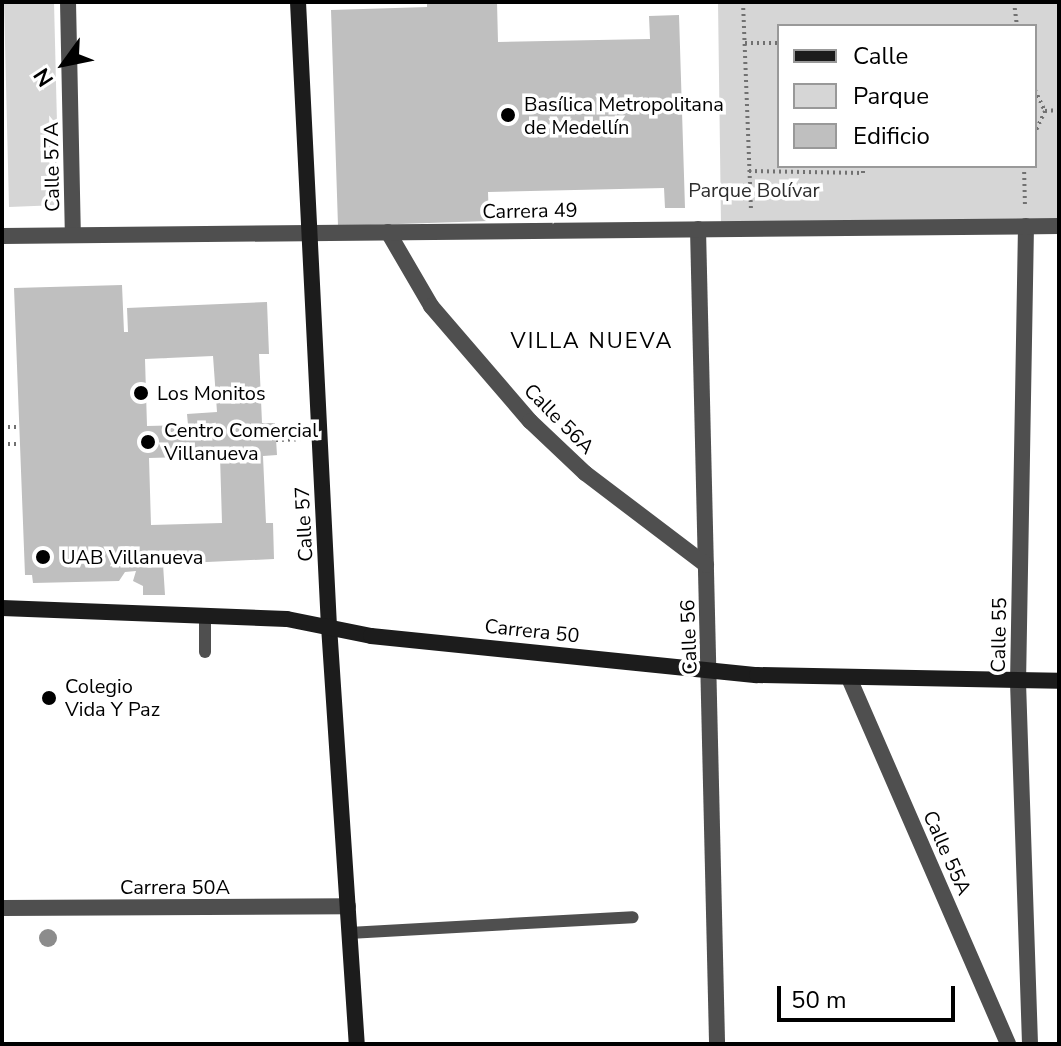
<!DOCTYPE html>
<meta charset="utf-8">
<style>
body{margin:0}
#map{position:relative;width:1061px;height:1046px;overflow:hidden;background:#fff;font-family:"Nunito Sans",sans-serif}
div>[style]{position:absolute}
[style*='--x']{left:calc(var(--x)*1px);top:calc(var(--y)*1px);width:calc(var(--w)*1px);rotate:calc(var(--a)*1deg)}
.green>*{inset:0;background:#d6d6d6}
.building>*{inset:0;background:#bfbfbf}
.path>*{height:4px;margin-top:-2px;transform-origin:0;background:repeating-linear-gradient(90deg,#717171 0 2px,transparent 0 6px)}
.lane>*{height:12px;margin:-6px;padding:0 6px;transform-origin:6px;border-radius:6px;background:#4f4f4f}
.street>*{height:16px;margin:-8px;padding:0 8px;transform-origin:8px;border-radius:8px;background:#4f4f4f}
.secondary>*{height:16px;margin:-8px;padding:0 8px;transform-origin:8px;border-radius:8px;background:#1c1c1c}
.trees>*{width:18px;height:18px;margin:-9px;border-radius:50%;background:#8c8c8c}
.dots>*{width:22px;height:22px;translate:-50% -50%;box-sizing:border-box;border:4px solid #fff;border-radius:50%}
span{translate:-50% -50%;white-space:nowrap;text-align:center;line-height:1.15;-webkit-text-stroke:7px #fff;paint-order:stroke}
.poi-label{font-size:20px;color:#000}
.left{translate:0 -50%;text-align:left}
.street-label{font-size:20px;color:#000}
.park-label{font-size:20px;color:#2d2d2d}
.neighbourhood-label{font-size:22px;color:#000;letter-spacing:2px}
.frame{position:absolute;inset:0;border:4px solid #000;pointer-events:none}
.legend{position:absolute;left:777px;top:24px;width:260px;height:144px;box-sizing:border-box;background:#fff;border:2px solid #999;margin:0;padding:10px 14px;list-style:none;font-size:24px;color:#000}
.legend li{display:flex;align-items:center;gap:16px;height:40px}
.legend b{width:40px;border:2px solid #999}
.north{position:absolute;left:24px;top:24px;width:80px;height:80px;-webkit-text-stroke:6px #fff;paint-order:stroke;rotate:237deg;font-size:22px;font-weight:700;line-height:32px;text-align:center;color:#000}
.north::after{content:'';display:block;margin:auto;width:28px;height:36px;background:#000;clip-path:polygon(50% 0,100% 100%,50% 72%,0 100%)}
.scale{position:absolute;left:777px;top:986px;width:178px;height:36px;box-sizing:border-box;border:4px solid #000;border-top:0;padding-left:10px;font-size:24px;line-height:28px;white-space:nowrap;color:#000;-webkit-text-stroke:6px #fff;paint-order:stroke}
</style>
<div id="map">
<div class="green">
<div style="clip-path:polygon(4px 2px,54px 2px,59px 205px,9px 207px)"></div>
<div style="clip-path:polygon(evenodd,718px 2px,1059px 2px,1059px 222px,721px 225px,718px 2px,779px 26px,1035px 26px,1035px 166px,779px 166px,779px 26px)"></div>
</div>
<div class="building">
<div style="clip-path:polygon(427px 2px,497px 2px,498px 42px,650px 39px,649px 16px,679px 15px,685px 208px,665px 208px,664px 188px,488px 192px,489px 221px,338px 226px,331px 10px,427px 7px)"></div>
<div style="clip-path:polygon(evenodd,122px 285px,124px 332px,128px 332px,127px 308px,267px 302px,269px 354px,259px 354px,262px 423px,275px 423px,277px 455px,263px 456px,266px 523px,273px 523px,274px 559px,163px 564px,165px 595px,143px 595px,143px 586px,133px 581px,136px 571px,125px 572px,119px 581px,33px 583px,32px 575px,25px 575px,14px 288px,122px 285px,213px 356px,217px 412px,187px 414px,188px 425px,147px 426px,145px 359px,213px 356px,122px 285px,220px 456px,222px 523px,151px 525px,149px 458px,220px 456px)"></div>
</div>
<div class="path">
<div style="--x:743;--y:2;--w:208;--a:87.8"></div>
<div style="--x:1014;--y:2;--w:24;--a:83"></div>
<div style="--x:745;--y:43;--w:34;--a:0"></div>
<div style="--x:1035;--y:90;--w:23;--a:65"></div>
<div style="--x:1045;--y:111;--w:23;--a:115"></div>
<div style="--x:1045;--y:111;--w:14;--a:-4"></div>
<div style="--x:1024;--y:166;--w:42;--a:88.6"></div>
<div style="--x:749;--y:171;--w:114;--a:1"></div>
<div style="--x:863;--y:173;--w:7;--a:-90"></div>
<div style="--x:2;--y:427;--w:17;--a:0"></div>
<div style="--x:276;--y:440;--w:24;--a:-2"></div>
<div style="--x:8;--y:444;--w:12;--a:0"></div>
</div>
<div class="lane">
<div style="--x:205;--y:652;--w:37;--a:-90"></div>
<div style="--x:349;--y:933;--w:284;--a:-3.2"></div>
</div>
<div class="street">
<div style="--x:68;--y:2;--w:233;--a:88.8"></div>
<div style="--x:1026;--y:226;--w:456;--a:91"></div>
<div style="--x:1018;--y:682;--w:362;--a:88.1"></div>
<div style="--x:698;--y:229;--w:815;--a:88.66"></div>
<div style="--x:388;--y:232;--w:86;--a:59.8"></div>
<div style="--x:431;--y:306;--w:152;--a:49.3"></div>
<div style="--x:530;--y:421;--w:76;--a:43.4"></div>
<div style="--x:585;--y:473;--w:152;--a:37.2"></div>
<div style="--x:2;--y:236;--w:1057;--a:-0.54"></div>
<div style="--x:849;--y:678;--w:399;--a:66.5"></div>
<div style="--x:2;--y:908;--w:346;--a:-0.3"></div>
</div>
<div class="secondary">
<div style="--x:298;--y:2;--w:625;--a:87.16"></div>
<div style="--x:329;--y:626;--w:419;--a:86.2"></div>
<div style="--x:2;--y:608;--w:285;--a:2.2"></div>
<div style="--x:287;--y:619;--w:86;--a:11.4"></div>
<div style="--x:371;--y:636;--w:388;--a:5.8"></div>
<div style="--x:757;--y:675;--w:302;--a:1.1"></div>
</div>
<div class="trees">
<div style="left:48px;top:938px"></div>
</div>
<div class="dots">
<div style="left:508px;top:115px;background:#000"></div>
<div style="left:141px;top:393px;background:#000"></div>
<div style="left:148px;top:442px;background:#000"></div>
<div style="left:43px;top:557px;background:#000"></div>
<div style="left:49px;top:698px;background:#000"></div>
</div>
<div class="poi-label">
<span class="left" style="left:524px;top:116px">Basílica Metropolitana<br>de Medellín</span>
<span class="left" style="left:157px;top:393px">Los Monitos</span>
<span class="left" style="left:164px;top:442px">Centro Comercial<br>Villanueva</span>
<span class="left" style="left:61px;top:557px">UAB Villanueva</span>
<span class="left" style="left:65px;top:698px">Colegio<br>Vida Y Paz</span>
</div>
<div class="street-label">
<span style="left:52px;top:167px;rotate:-91deg">Calle 57A</span>
<span style="left:530px;top:211px;rotate:-1deg">Carrera 49</span>
<span style="left:559px;top:419px;rotate:45deg">Calle 56A</span>
<span style="left:304px;top:524px;rotate:-93deg">Calle 57</span>
<span style="left:532px;top:631px;rotate:6deg">Carrera 50</span>
<span style="left:999px;top:635px;rotate:-89deg">Calle 55</span>
<span style="left:689px;top:637px;rotate:-92deg">Calle 56</span>
<span style="left:947px;top:853px;rotate:66deg">Calle 55A</span>
<span style="left:175px;top:887px">Carrera 50A</span>
</div>
<div class="park-label">
<span style="left:754px;top:190px">Parque Bolívar</span>
</div>
<div class="neighbourhood-label">
<span style="left:592px;top:342px">VILLA NUEVA</span>
</div>
<div class="frame"></div>
<ul class="legend">
<li><b style="height:10px;background:#1c1c1c"></b>Calle</li>
<li><b style="height:22px;background:#d6d6d6"></b>Parque</li>
<li><b style="height:22px;background:#bfbfbf"></b>Edificio</li>
</ul>
<div class="north">N</div>
<div class="scale">50 m</div>
</div>
